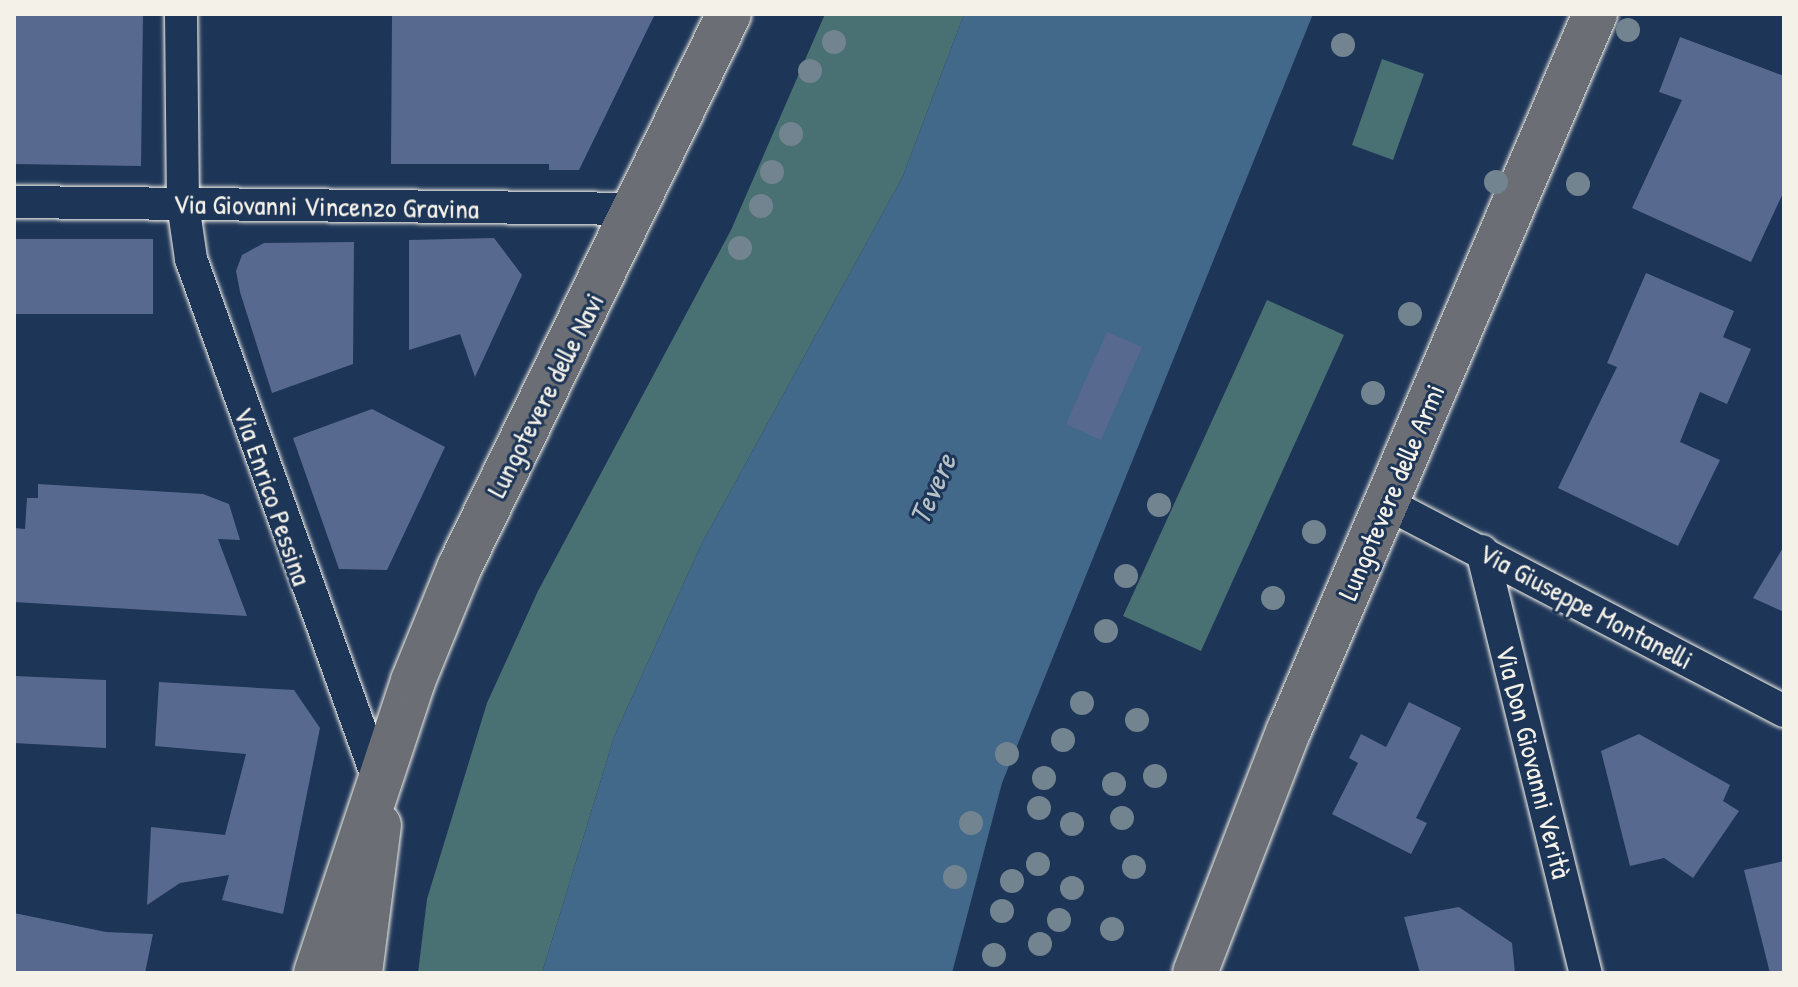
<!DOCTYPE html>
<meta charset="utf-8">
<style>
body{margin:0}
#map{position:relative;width:1798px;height:987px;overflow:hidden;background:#1d3557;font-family:"Patrick Hand",sans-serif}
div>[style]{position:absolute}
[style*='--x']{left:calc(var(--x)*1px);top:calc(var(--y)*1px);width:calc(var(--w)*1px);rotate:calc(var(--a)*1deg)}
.green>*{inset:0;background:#497073}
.water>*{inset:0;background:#42688a}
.building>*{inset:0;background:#586990}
.roads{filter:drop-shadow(0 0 2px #f4f1e8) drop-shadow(0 0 2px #f4f1e8)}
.street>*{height:32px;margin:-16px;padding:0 16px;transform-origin:16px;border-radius:16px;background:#1d3557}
.primary>*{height:44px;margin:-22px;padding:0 22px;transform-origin:22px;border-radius:22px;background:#6b6f75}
.trees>*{width:24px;height:24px;margin:-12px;border-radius:50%;background:#728490}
span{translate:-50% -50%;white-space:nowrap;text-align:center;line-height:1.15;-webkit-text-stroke:6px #1d3557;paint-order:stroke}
.street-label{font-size:28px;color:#f4f1e8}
.water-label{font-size:30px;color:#b6c1c7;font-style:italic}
.frame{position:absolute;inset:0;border:16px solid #f4f1e8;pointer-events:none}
</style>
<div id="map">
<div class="green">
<div style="clip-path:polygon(825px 14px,964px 14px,903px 176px,701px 545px,614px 737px,542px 973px,418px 973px,427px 899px,487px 703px,538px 591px,731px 230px)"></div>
<div style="clip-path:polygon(1382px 59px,1424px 74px,1393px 160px,1352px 145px)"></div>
<div style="clip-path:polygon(1267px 300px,1344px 335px,1201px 651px,1123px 616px)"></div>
</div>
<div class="water">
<div style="clip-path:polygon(964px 14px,1313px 14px,1002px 783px,952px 973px,542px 973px,614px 737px,701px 545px,903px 176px)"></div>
</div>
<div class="building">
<div style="clip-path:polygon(14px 14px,143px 14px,141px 166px,14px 164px)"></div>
<div style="clip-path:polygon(392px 14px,655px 14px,579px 170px,549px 170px,549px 164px,391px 164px)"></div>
<div style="clip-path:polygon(1680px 37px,1784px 76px,1784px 191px,1751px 262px,1632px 208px,1682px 100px,1659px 92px)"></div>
<div style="clip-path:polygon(494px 238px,522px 275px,475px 377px,460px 334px,409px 350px,409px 240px)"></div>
<div style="clip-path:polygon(14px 239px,153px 239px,153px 314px,14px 314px)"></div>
<div style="clip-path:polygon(354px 242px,353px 364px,272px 393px,240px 292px,236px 271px,242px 255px,264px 243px)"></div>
<div style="clip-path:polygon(1646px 273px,1734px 311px,1723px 337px,1751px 349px,1727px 404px,1700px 392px,1680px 442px,1720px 460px,1678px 546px,1558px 488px,1617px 367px,1607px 363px)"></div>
<div style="clip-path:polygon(1107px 332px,1142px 347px,1101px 440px,1066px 424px)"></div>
<div style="clip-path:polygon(372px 409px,445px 447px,387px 570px,339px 569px,293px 438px)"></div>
<div style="clip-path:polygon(38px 484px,203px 494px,229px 504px,240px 540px,218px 539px,247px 616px,14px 602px,14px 528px,25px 529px,27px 498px,38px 498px)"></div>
<div style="clip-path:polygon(1784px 546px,1784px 612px,1753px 598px)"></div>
<div style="clip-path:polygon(14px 676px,106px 680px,106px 748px,14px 743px)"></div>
<div style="clip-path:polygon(159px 682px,294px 690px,320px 728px,283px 914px,222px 900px,229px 875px,180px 883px,147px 905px,151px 827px,225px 835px,246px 754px,155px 746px)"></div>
<div style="clip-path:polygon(1409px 702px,1461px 728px,1416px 818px,1427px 823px,1411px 854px,1332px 814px,1358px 763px,1349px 758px,1361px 734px,1386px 747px)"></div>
<div style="clip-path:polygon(1639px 734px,1730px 785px,1723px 801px,1739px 811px,1693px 878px,1664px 858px,1630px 866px,1601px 751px)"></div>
<div style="clip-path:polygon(1784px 861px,1784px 973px,1770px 973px,1744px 870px)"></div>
<div style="clip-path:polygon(1459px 907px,1512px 943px,1515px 973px,1420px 973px,1404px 917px)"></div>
<div style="clip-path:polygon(14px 913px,106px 932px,153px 934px,145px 973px,14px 973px)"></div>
</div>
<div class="roads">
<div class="street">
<div style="--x:181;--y:14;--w:190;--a:89.4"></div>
<div style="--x:183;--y:204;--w:56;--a:81.7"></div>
<div style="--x:191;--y:259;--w:556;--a:70.23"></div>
<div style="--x:14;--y:202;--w:624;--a:0.64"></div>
<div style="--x:1386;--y:503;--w:449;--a:27.6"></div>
<div style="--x:1482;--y:551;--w:435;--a:76.2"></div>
</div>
<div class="primary">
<div style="--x:316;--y:973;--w:308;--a:-71.6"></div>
<div style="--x:413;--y:681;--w:122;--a:-67.8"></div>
<div style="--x:459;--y:568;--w:616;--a:-64.02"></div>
<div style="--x:360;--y:973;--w:149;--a:-82.7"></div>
<div style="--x:1195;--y:973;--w:261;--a:-68.9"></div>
<div style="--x:1289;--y:730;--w:779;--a:-66.86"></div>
</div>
</div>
<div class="trees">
<div style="left:1628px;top:30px"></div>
<div style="left:834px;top:42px"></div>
<div style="left:1343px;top:45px"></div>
<div style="left:810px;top:71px"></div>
<div style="left:791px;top:134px"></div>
<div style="left:772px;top:172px"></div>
<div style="left:1496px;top:182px"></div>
<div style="left:1578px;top:184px"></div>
<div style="left:761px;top:206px"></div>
<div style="left:740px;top:248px"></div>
<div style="left:1410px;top:314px"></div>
<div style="left:1373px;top:393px"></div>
<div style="left:1159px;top:505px"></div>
<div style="left:1314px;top:532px"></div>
<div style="left:1126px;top:576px"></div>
<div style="left:1273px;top:598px"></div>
<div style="left:1106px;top:631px"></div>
<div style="left:1082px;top:703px"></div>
<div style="left:1137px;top:720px"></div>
<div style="left:1063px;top:740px"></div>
<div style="left:1007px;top:754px"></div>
<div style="left:1155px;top:776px"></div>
<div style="left:1044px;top:778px"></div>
<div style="left:1114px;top:784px"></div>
<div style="left:1039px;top:808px"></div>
<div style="left:1122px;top:818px"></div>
<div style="left:971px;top:823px"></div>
<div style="left:1072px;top:824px"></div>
<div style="left:1038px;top:864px"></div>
<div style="left:1134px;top:867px"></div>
<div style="left:955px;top:877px"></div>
<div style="left:1012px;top:881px"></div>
<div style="left:1072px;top:888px"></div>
<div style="left:1002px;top:911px"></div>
<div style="left:1059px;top:920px"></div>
<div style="left:1112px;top:929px"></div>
<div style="left:1040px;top:944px"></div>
<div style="left:994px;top:955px"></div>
</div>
<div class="street-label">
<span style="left:326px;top:206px;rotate:1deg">Via Giovanni Vincenzo Gravina</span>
<span style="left:545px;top:395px;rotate:-63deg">Lungotevere delle Navi</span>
<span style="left:1391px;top:492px;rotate:-67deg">Lungotevere delle Armi</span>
<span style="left:273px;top:496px;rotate:71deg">Via Enrico Pessina</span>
<span style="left:1586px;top:606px;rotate:28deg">Via Giuseppe Montanelli</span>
<span style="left:1534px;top:762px;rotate:76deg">Via Don Giovanni Verità</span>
</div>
<div class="water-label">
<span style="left:932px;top:489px;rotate:-66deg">Tevere</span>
</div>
<div class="frame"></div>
</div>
